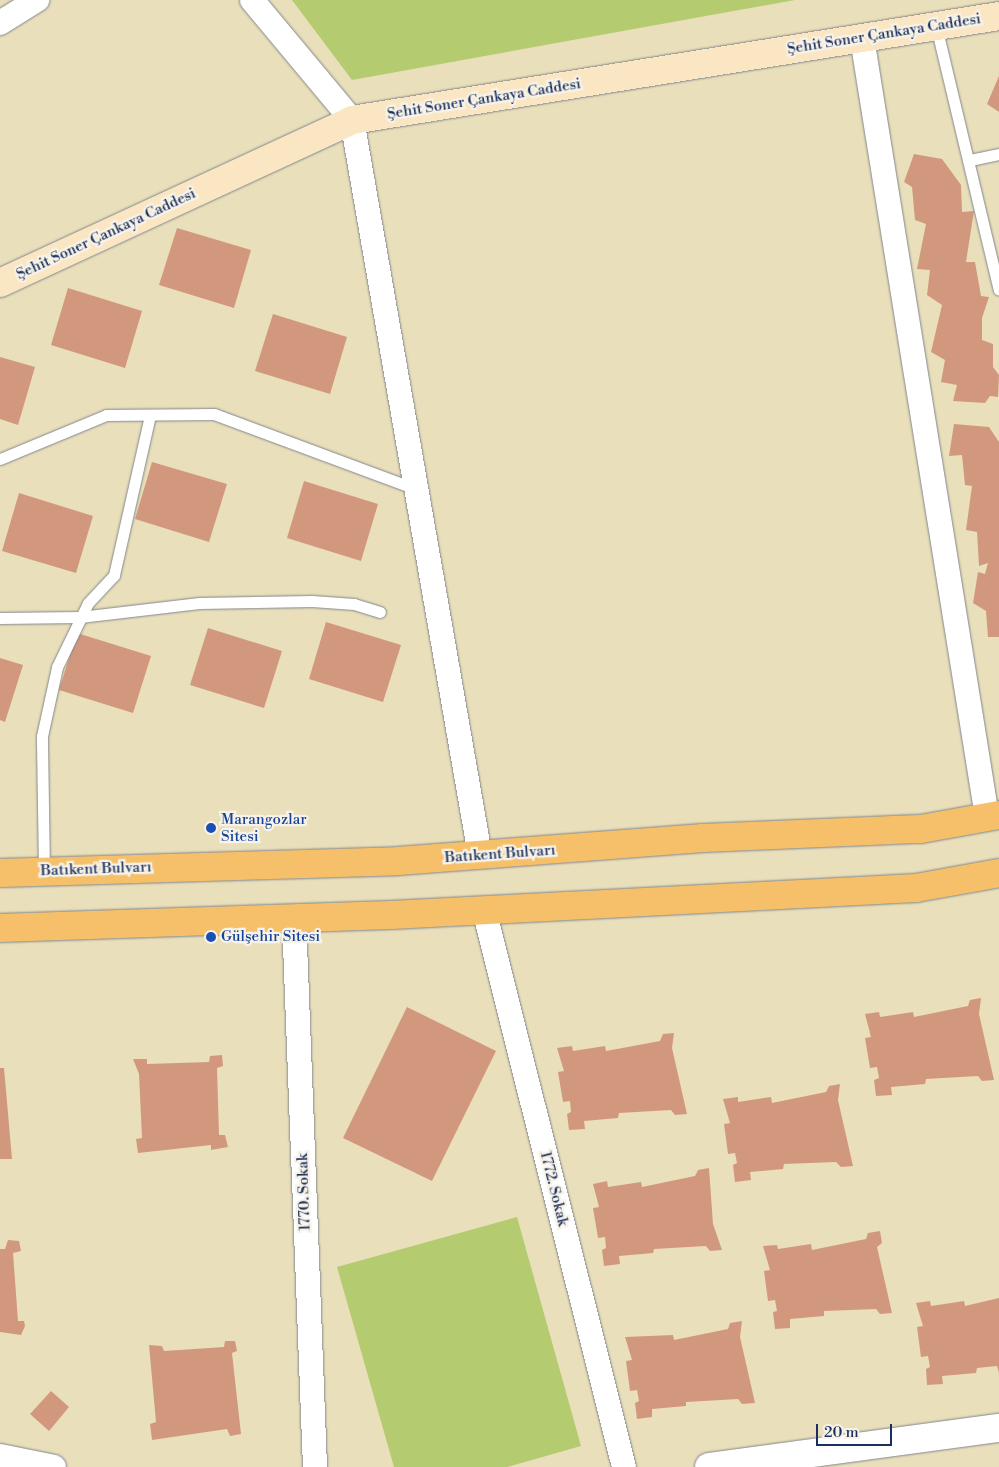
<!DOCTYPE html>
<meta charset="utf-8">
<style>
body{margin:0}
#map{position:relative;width:999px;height:1467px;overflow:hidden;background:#e9dfbb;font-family:"Libre Bodoni",serif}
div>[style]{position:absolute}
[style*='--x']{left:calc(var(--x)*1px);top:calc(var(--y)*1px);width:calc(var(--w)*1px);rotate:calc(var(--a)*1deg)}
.green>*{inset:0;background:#b5cb70}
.building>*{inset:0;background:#d2987e}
.roads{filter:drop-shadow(0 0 1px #82878c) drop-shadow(0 0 1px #82878c)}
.service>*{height:11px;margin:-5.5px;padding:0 5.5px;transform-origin:5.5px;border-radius:5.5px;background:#fff}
.minor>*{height:24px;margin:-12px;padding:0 12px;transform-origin:12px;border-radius:12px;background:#fff}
.tertiary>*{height:28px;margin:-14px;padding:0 14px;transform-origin:14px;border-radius:14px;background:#fff}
.secondary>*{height:28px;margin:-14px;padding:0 14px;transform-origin:14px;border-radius:14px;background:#fbe6c4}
.primary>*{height:28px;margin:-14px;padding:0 14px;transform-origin:14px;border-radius:14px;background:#f6c06b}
.dots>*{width:14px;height:14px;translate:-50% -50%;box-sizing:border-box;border:2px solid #f7f3e8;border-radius:50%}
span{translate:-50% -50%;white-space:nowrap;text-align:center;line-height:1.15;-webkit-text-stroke:4.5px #f7f3e8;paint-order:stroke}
.street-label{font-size:15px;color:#1b2f5e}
.transit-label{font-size:15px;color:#164399}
.left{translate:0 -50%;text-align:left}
.scale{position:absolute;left:816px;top:1424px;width:76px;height:22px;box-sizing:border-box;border:2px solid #1b2f5e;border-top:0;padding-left:6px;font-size:15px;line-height:18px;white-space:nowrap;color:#1b2f5e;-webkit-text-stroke:4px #f7f3e8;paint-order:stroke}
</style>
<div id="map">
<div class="green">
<div style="clip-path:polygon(292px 0,795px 0,352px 80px)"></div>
<div style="clip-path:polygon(517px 1217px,581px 1446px,507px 1467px,394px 1467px,337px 1267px)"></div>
</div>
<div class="building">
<div style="clip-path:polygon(999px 76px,999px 112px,987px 104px)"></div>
<div style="clip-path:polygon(914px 154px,942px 159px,961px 185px,962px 212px,974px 211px,966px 262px,975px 262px,981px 296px,989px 297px,982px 318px,982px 340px,993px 344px,993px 367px,999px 375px,998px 397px,990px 396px,985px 403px,953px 401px,957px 385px,941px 382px,945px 360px,931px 352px,942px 305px,927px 295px,930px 270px,917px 269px,926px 224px,915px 220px,912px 187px,904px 182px)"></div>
<div style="clip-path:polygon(177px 228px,251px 250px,234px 308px,159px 285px)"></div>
<div style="clip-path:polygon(68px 288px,142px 311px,125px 368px,51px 345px)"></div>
<div style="clip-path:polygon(273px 314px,347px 337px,330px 394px,255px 371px)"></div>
<div style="clip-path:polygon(0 357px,35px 367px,18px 425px,0 419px)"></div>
<div style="clip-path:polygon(954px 424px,989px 427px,999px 442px,999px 637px,988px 637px,986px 611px,973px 603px,978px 572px,985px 574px,988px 563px,979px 566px,977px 532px,966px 530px,972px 486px,965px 485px,962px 455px,949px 456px)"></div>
<div style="clip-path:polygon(152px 462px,227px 484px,209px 542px,135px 519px)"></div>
<div style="clip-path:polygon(304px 481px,378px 504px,361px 561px,287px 538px)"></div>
<div style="clip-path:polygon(19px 493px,93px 516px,76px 573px,2px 551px)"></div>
<div style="clip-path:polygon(326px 622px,401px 645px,383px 702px,309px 679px)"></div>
<div style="clip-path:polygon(208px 628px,282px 651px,264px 708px,190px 685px)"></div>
<div style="clip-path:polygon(77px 633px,151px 656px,133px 713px,59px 690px)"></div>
<div style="clip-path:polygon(0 658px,23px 665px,5px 722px,0 720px)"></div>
<div style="clip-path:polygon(981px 998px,979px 1014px,994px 1080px,982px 1081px,978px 1076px,926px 1079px,925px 1084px,891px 1087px,892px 1095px,876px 1096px,874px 1080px,879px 1078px,877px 1067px,870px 1068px,865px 1038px,871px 1037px,865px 1014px,879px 1012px,880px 1017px,913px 1012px,914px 1017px,968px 1006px,970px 1000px)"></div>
<div style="clip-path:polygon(407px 1007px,496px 1051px,432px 1181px,343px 1138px)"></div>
<div style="clip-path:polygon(674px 1033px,672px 1048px,687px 1114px,675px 1115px,671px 1110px,619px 1113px,618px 1118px,584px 1121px,585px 1129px,569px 1130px,567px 1114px,571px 1112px,570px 1101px,563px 1102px,558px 1072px,564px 1071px,557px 1048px,572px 1046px,573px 1051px,605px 1046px,606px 1051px,660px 1041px,663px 1034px)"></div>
<div style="clip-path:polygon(222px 1055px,223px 1066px,217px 1068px,219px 1135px,225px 1135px,228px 1147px,211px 1150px,211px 1145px,138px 1153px,136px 1139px,142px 1138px,139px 1074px,133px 1059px,147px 1059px,147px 1064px,209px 1062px,210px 1056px)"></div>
<div style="clip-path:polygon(0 1068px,4px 1068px,12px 1159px,0 1159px)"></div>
<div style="clip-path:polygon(840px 1084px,838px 1100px,853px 1166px,841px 1167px,836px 1162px,784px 1164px,783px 1169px,750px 1172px,751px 1180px,735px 1182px,733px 1165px,737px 1163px,735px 1153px,728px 1154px,724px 1124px,730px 1123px,723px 1099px,738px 1097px,738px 1102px,771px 1097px,772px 1103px,826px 1092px,829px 1086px)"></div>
<div style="clip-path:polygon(709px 1168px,713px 1224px,722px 1250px,710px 1251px,706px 1246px,654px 1249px,653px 1253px,619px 1256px,620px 1264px,604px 1266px,602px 1250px,606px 1248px,605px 1237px,598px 1238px,593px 1208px,599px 1207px,593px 1184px,607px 1181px,608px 1187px,641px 1182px,642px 1187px,695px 1176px,698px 1170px)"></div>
<div style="clip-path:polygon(880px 1231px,882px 1243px,877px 1247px,892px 1313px,880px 1314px,876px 1309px,824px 1311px,824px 1316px,790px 1319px,790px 1328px,775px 1329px,773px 1312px,777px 1311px,775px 1300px,768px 1301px,764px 1271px,770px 1270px,763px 1246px,777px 1245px,778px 1249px,811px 1244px,812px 1250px,866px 1239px,868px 1233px)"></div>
<div style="clip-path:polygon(8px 1240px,19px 1241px,21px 1251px,13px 1253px,18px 1321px,24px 1321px,25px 1326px,21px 1335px,0 1332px,0 1249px,5px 1249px)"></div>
<div style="clip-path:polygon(999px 1298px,999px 1373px,997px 1366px,977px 1368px,976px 1373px,942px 1376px,943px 1384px,927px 1385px,926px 1369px,930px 1367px,928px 1356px,921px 1357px,917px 1327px,923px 1326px,916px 1303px,930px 1301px,931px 1306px,964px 1301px,965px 1306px)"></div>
<div style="clip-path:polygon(742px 1321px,740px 1337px,755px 1403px,742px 1404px,738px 1399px,686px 1402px,686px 1406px,652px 1409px,652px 1417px,637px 1419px,635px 1403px,639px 1401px,637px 1390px,630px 1391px,626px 1361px,632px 1360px,625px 1337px,673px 1335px,674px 1340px,728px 1329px,730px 1323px)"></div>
<div style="clip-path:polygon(225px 1341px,235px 1341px,237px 1351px,232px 1353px,241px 1434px,230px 1436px,227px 1429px,152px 1440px,150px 1424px,156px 1422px,149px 1345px,162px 1346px,164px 1351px,224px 1347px)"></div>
<div style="clip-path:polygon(51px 1391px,69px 1407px,49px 1431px,30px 1414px)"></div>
</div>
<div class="roads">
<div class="service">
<div style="--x:936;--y:26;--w:271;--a:76.6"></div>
<div style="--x:970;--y:160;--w:30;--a:-12"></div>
<div style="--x:0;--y:459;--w:115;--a:-22.5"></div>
<div style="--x:106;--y:415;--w:108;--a:-0.5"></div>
<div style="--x:214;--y:414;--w:215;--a:20.4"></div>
<div style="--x:0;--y:618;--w:80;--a:-0.7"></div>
<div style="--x:80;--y:617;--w:120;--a:-6.7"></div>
<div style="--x:199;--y:603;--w:113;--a:-1"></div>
<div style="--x:312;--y:601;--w:42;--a:4.1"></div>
<div style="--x:354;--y:604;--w:27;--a:17"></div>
<div style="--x:44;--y:870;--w:134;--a:-90.9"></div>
<div style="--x:42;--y:736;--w:71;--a:-77.7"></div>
<div style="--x:57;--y:667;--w:71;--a:-64.2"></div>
<div style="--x:88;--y:603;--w:38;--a:-47"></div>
<div style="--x:114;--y:575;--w:164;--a:-77.3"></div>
</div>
<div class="minor">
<div style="--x:252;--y:0;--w:156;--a:50.2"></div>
<div style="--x:352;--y:120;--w:746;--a:80.12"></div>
<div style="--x:0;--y:23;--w:44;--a:-31.9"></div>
<div style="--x:862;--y:38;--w:789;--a:80.88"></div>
<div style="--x:484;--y:910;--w:574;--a:75.89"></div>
<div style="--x:294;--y:918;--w:549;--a:87.81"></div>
<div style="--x:0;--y:1456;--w:55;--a:11.5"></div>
</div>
<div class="tertiary">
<div style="--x:709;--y:1467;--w:293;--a:-7.7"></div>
</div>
<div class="secondary">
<div style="--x:0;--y:283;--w:388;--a:-24.8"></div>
<div style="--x:352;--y:120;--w:655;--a:-9.13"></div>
</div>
<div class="primary">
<div style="--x:0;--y:873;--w:398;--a:-1.7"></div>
<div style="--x:398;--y:861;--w:306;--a:-4.3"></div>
<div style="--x:703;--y:838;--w:218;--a:-2.4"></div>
<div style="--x:921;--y:829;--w:79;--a:-10.2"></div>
<div style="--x:0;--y:928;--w:391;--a:-1.9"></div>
<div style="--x:391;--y:915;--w:526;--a:-2.94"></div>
<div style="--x:916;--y:888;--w:84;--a:-10.2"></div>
</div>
</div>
<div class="dots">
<div style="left:211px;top:828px;background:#1a4fb4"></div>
<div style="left:211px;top:937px;background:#1a4fb4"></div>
</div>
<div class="street-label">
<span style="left:884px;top:34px;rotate:-9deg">Şehit Soner Çankaya Caddesi</span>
<span style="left:484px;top:99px;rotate:-9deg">Şehit Soner Çankaya Caddesi</span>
<span style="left:106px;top:234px;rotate:-25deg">Şehit Soner Çankaya Caddesi</span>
<span style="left:500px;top:854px;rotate:-4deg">Batıkent Bulvarı</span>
<span style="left:96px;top:869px;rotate:-2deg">Batıkent Bulvarı</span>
<span style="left:554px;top:1189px;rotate:76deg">1772. Sokak</span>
<span style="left:304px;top:1192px;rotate:-92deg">1770. Sokak</span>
</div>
<div class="transit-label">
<span class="left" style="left:221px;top:828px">Marangozlar<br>Sitesi</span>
<span class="left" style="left:221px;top:937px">Gülşehir Sitesi</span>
</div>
<div class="scale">20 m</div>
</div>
